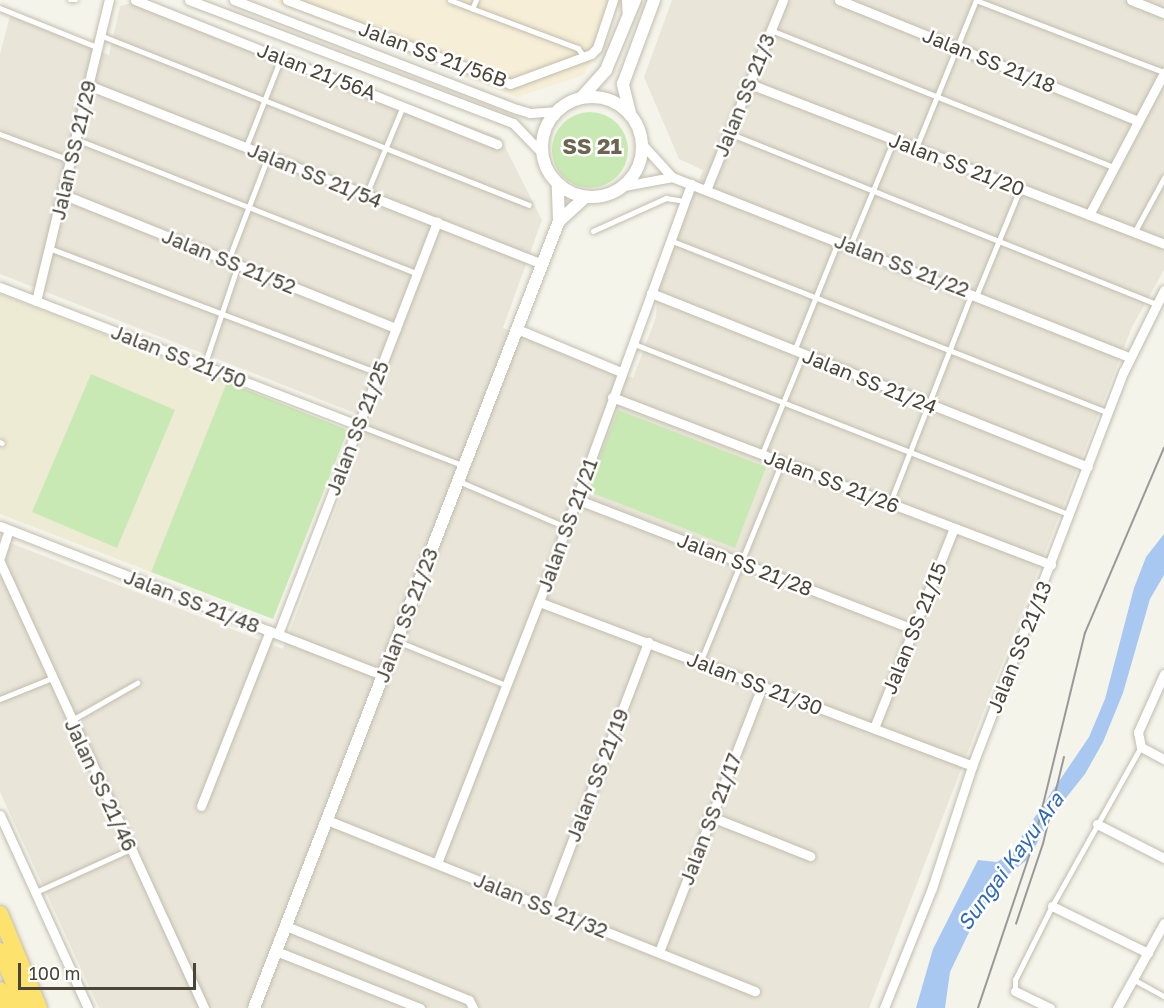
<!DOCTYPE html>
<style>
body{margin:0}
#map{position:relative;width:1164px;height:1008px;overflow:hidden;background:#f5f4eb;font-family:"Golos Text",sans-serif}
div>[style]{position:absolute}
[style*='--x']{left:calc(var(--x)*1px);top:calc(var(--y)*1px);width:calc(var(--w)*1px);rotate:calc(var(--a)*1deg)}
.residential>*{inset:0;background:#e9e6d9}
.commercial>*{inset:0;background:#f6eed7}
.education>*{inset:0;background:#eeebd5}
.green>*{inset:0;background:#c9e9b4}
.round{border-radius:50%}
.water>*{inset:0;background:#a8c8f1}
.roads{filter:drop-shadow(0 0 2px #c1bdad) drop-shadow(0 0 2px #c1bdad)}
.service>*{height:4.5px;margin:-2.25px;padding:0 2.25px;transform-origin:2.25px;border-radius:2.25px;background:#fff}
.minor>*{height:9px;margin:-4.5px;padding:0 4.5px;transform-origin:4.5px;border-radius:4.5px;background:#fff}
.tertiary>*{height:12px;margin:-6px;padding:0 6px;transform-origin:6px;border-radius:6px;background:#fff}
.tertiary>.ring{margin:-6px;padding:0;box-sizing:content-box;background:none;border:12px solid #fff;border-radius:50%}
.motorway>*{height:16px;margin:-8px;padding:0 8px;transform-origin:8px;border-radius:8px;background:#fde36e}
.tram>*{height:1.5px;margin:-0.75px;padding:0 0.75px;transform-origin:0.75px;border-radius:0.75px;background:#999}
span{translate:-50% -50%;white-space:nowrap;text-align:center;line-height:1.15;-webkit-text-stroke:5px #fff;paint-order:stroke}
.street-label{font-size:20px;color:#4a4538}
.water-label{font-size:21px;color:#306ab7;font-style:italic}
.quarter-label{font-size:22px;color:#6c654f;font-weight:700}
.scale{position:absolute;left:18px;top:963px;width:178px;height:27px;box-sizing:border-box;border:3px solid #4a4538;border-top:0;padding-left:8px;font-size:18px;line-height:21px;white-space:nowrap;color:#4a4538;-webkit-text-stroke:4px #fff;paint-order:stroke}
</style>
<div id="map">
<div class="residential">
<div style="clip-path:polygon(672px 0,1164px 0,1164px 270px,1132px 327px,869px 1008px,99px 1008px,0 792px,0 539px,283px 649px,370px 419px,0 274px,0 54px,10px 16px,109px 55px,120px 6px,131px 3px,500px 137px,542px 220px,503px 328px,633px 378px,656px 317px,658px 283px,703px 170px,679px 159px,644px 77px)"></div>
</div>
<div class="commercial">
<div style="clip-path:polygon(270px 0,621px 0,584px 75px,517px 97px)"></div>
</div>
<div class="education">
<div style="clip-path:polygon(0 294px,227px 382px,151px 572px,0 514px)"></div>
</div>
<div class="green">
<div class="round" style="left:552px;top:112px;width:76px;height:76px"></div>
<div style="clip-path:polygon(91px 374px,175px 410px,117px 548px,32px 512px)"></div>
<div style="clip-path:polygon(227px 382px,348px 430px,273px 619px,151px 572px)"></div>
<div style="clip-path:polygon(618px 410px,766px 467px,735px 548px,587px 491px)"></div>
</div>
<div class="water">
<div style="clip-path:polygon(1164px 534px,1164px 575px,1150px 599px,1123px 693px,1103px 742px,1085px 774px,1054px 813px,1028px 859px,1004px 878px,973px 924px,950px 972px,945px 1008px,916px 1008px,933px 949px,978px 860px,997px 862px,1011px 852px,1089px 737px,1105px 699px,1134px 588px,1146px 557px)"></div>
</div>
<div class="roads">
<div class="service">
<div style="--x:70;--y:0;--w:6;--a:0"></div>
<div style="--x:450;--y:0;--w:137;--a:20.6"></div>
<div style="--x:578;--y:48;--w:10;--a:53"></div>
<div style="--x:976;--y:0;--w:201;--a:21"></div>
<div style="--x:0;--y:8;--w:105;--a:21.9"></div>
<div style="--x:472;--y:9;--w:10;--a:-66"></div>
<div style="--x:771;--y:30;--w:368;--a:21.8"></div>
<div style="--x:100;--y:35;--w:461;--a:21.6"></div>
<div style="--x:729;--y:133;--w:461;--a:21.8"></div>
<div style="--x:0;--y:134;--w:75;--a:20.4"></div>
<div style="--x:76;--y:139;--w:366;--a:21.5"></div>
<div style="--x:246;--y:147;--w:96;--a:-68.5"></div>
<div style="--x:916;--y:148;--w:160;--a:-67.9"></div>
<div style="--x:366;--y:195;--w:96;--a:-67.4"></div>
<div style="--x:593;--y:231;--w:80;--a:-24.3"></div>
<div style="--x:666;--y:198;--w:18;--a:9"></div>
<div style="--x:1134;--y:233;--w:63;--a:-61.4"></div>
<div style="--x:670;--y:240;--w:472;--a:21.5"></div>
<div style="--x:850;--y:246;--w:115;--a:-67.5"></div>
<div style="--x:49;--y:248;--w:352;--a:20.8"></div>
<div style="--x:228;--y:261;--w:111;--a:-69"></div>
<div style="--x:977;--y:294;--w:113;--a:-67.7"></div>
<div style="--x:632;--y:343;--w:471;--a:21.4"></div>
<div style="--x:794;--y:351;--w:118;--a:-68"></div>
<div style="--x:204;--y:366;--w:107;--a:-71.4"></div>
<div style="--x:358;--y:425;--w:111;--a:21"></div>
<div style="--x:0;--y:442;--w:2;--a:27"></div>
<div style="--x:762;--y:454;--w:108;--a:-67.7"></div>
<div style="--x:461;--y:482;--w:114;--a:23.2"></div>
<div style="--x:890;--y:503;--w:225;--a:-68.7"></div>
<div style="--x:397;--y:641;--w:118;--a:22"></div>
<div style="--x:700;--y:663;--w:217;--a:-67.8"></div>
<div style="--x:0;--y:699;--w:56;--a:-22"></div>
<div style="--x:72;--y:720;--w:75;--a:-29.6"></div>
<div style="--x:36;--y:892;--w:104;--a:-24.4"></div>
<div style="--x:1133;--y:979;--w:35;--a:29"></div>
<div style="--x:1015;--y:991;--w:11;--a:-90"></div>
<div style="--x:1015;--y:980;--w:83;--a:-63.4"></div>
<div style="--x:1052;--y:906;--w:182;--a:-60.8"></div>
</div>
<div class="minor">
<div style="--x:135;--y:0;--w:390;--a:21.7"></div>
<div style="--x:189;--y:0;--w:347;--a:20.8"></div>
<div style="--x:513;--y:123;--w:40;--a:46"></div>
<div style="--x:234;--y:0;--w:303;--a:21.1"></div>
<div style="--x:517;--y:109;--w:14;--a:17"></div>
<div style="--x:530;--y:113;--w:26;--a:-4"></div>
<div style="--x:287;--y:0;--w:238;--a:20.6"></div>
<div style="--x:510;--y:84;--w:86;--a:-20.3"></div>
<div style="--x:591;--y:54;--w:8;--a:-45"></div>
<div style="--x:597;--y:48;--w:51;--a:-71.6"></div>
<div style="--x:626;--y:0;--w:17;--a:87"></div>
<div style="--x:839;--y:0;--w:323;--a:22"></div>
<div style="--x:1131;--y:0;--w:35;--a:22"></div>
<div style="--x:750;--y:84;--w:444;--a:21.1"></div>
<div style="--x:88;--y:85;--w:488;--a:21.5"></div>
<div style="--x:642;--y:144;--w:45;--a:47.7"></div>
<div style="--x:672;--y:177;--w:492;--a:21.5"></div>
<div style="--x:624;--y:186;--w:49;--a:-10.6"></div>
<div style="--x:706;--y:190;--w:205;--a:-67.9"></div>
<div style="--x:62;--y:194;--w:360;--a:21.9"></div>
<div style="--x:1089;--y:215;--w:161;--a:-62.2"></div>
<div style="--x:0;--y:287;--w:384;--a:21.1"></div>
<div style="--x:651;--y:293;--w:470;--a:21.7"></div>
<div style="--x:36;--y:301;--w:310;--a:-76.4"></div>
<div style="--x:517;--y:329;--w:113;--a:22.5"></div>
<div style="--x:612;--y:397;--w:470;--a:20.9"></div>
<div style="--x:576;--y:499;--w:361;--a:21.1"></div>
<div style="--x:0;--y:526;--w:411;--a:21.3"></div>
<div style="--x:0;--y:557;--w:28;--a:-72"></div>
<div style="--x:0;--y:562;--w:490;--a:65.4"></div>
<div style="--x:539;--y:602;--w:463;--a:20.7"></div>
<div style="--x:278;--y:634;--w:442;--a:-68.9"></div>
<div style="--x:1164;--y:674;--w:64;--a:114.1"></div>
<div style="--x:1138;--y:732;--w:15;--a:79"></div>
<div style="--x:1141;--y:747;--w:26;--a:28"></div>
<div style="--x:874;--y:728;--w:215;--a:-68.2"></div>
<div style="--x:201;--y:806;--w:188;--a:-68.5"></div>
<div style="--x:0;--y:815;--w:212;--a:65.5"></div>
<div style="--x:709;--y:816;--w:109;--a:21.6"></div>
<div style="--x:327;--y:820;--w:461;--a:21.8"></div>
<div style="--x:1097;--y:824;--w:75;--a:26.9"></div>
<div style="--x:437;--y:863;--w:280;--a:-68.7"></div>
<div style="--x:539;--y:602;--w:445;--a:-70"></div>
<div style="--x:1052;--y:906;--w:107;--a:26.1"></div>
<div style="--x:547;--y:907;--w:284;--a:-69.1"></div>
<div style="--x:286;--y:926;--w:197;--a:22"></div>
<div style="--x:469;--y:1000;--w:9;--a:63"></div>
<div style="--x:276;--y:951;--w:155;--a:21.6"></div>
<div style="--x:659;--y:952;--w:285;--a:-68.8"></div>
<div style="--x:1015;--y:991;--w:39;--a:26"></div>
<div style="--x:884;--y:1008;--w:129;--a:-68.2"></div>
<div style="--x:932;--y:888;--w:128;--a:-71.8"></div>
<div style="--x:972;--y:766;--w:423;--a:-69"></div>
<div style="--x:1124;--y:371;--w:90;--a:-63.7"></div>
<div style="--x:1117;--y:1008;--w:97;--a:-61.1"></div>
</div>
<div class="tertiary">
<div class="ring" style="left:542px;top:97px;width:88px;height:88px"></div>
<div style="--x:581;--y:98;--w:38;--a:-48"></div>
<div style="--x:606;--y:70;--w:76;--a:-67.5"></div>
<div style="--x:630;--y:113;--w:30;--a:-104"></div>
<div style="--x:623;--y:84;--w:90;--a:-69.7"></div>
<div style="--x:559;--y:221;--w:36;--a:-42"></div>
<div style="--x:254;--y:1008;--w:844;--a:-68.82"></div>
<div style="--x:559;--y:221;--w:37;--a:-92"></div>
</div>
<div class="motorway">
<div style="--x:0;--y:914;--w:102;--a:67.5"></div>
<div style="--x:0;--y:951;--w:62;--a:66.3"></div>
<div style="--x:0;--y:990;--w:20;--a:66"></div>
</div>
</div>
<div class="tram">
<div style="--x:1016;--y:924;--w:84;--a:-71.4"></div>
<div style="--x:1043;--y:844;--w:89;--a:-76.4"></div>
<div style="--x:978;--y:1008;--w:175;--a:-71.4"></div>
<div style="--x:1034;--y:842;--w:215;--a:-76.3"></div>
<div style="--x:1085;--y:633;--w:201;--a:-66.9"></div>
</div>
<div class="street-label">
<span style="left:433px;top:54px;rotate:20deg">Jalan SS 21/56B</span>
<span style="left:989px;top:60px;rotate:22deg">Jalan SS 21/18</span>
<span style="left:317px;top:71px;rotate:21deg">Jalan 21/56A</span>
<span style="left:744px;top:95px;rotate:-68deg">Jalan SS 21/3</span>
<span style="left:73px;top:150px;rotate:-77deg">Jalan SS 21/29</span>
<span style="left:957px;top:164px;rotate:21deg">Jalan SS 21/20</span>
<span style="left:315px;top:175px;rotate:22deg">Jalan SS 21/54</span>
<span style="left:229px;top:261px;rotate:22deg">Jalan SS 21/52</span>
<span style="left:902px;top:265px;rotate:21deg">Jalan SS 21/22</span>
<span style="left:179px;top:356px;rotate:21deg">Jalan SS 21/50</span>
<span style="left:870px;top:381px;rotate:22deg">Jalan SS 21/24</span>
<span style="left:357px;top:428px;rotate:-69deg">Jalan SS 21/25</span>
<span style="left:832px;top:481px;rotate:21deg">Jalan SS 21/26</span>
<span style="left:567px;top:525px;rotate:-70deg">Jalan SS 21/21</span>
<span style="left:745px;top:564px;rotate:21deg">Jalan SS 21/28</span>
<span style="left:192px;top:601px;rotate:21deg">Jalan SS 21/48</span>
<span style="left:406px;top:615px;rotate:-69deg">Jalan SS 21/23</span>
<span style="left:914px;top:628px;rotate:-68deg">Jalan SS 21/15</span>
<span style="left:1019px;top:647px;rotate:-68deg">Jalan SS 21/13</span>
<span style="left:755px;top:683px;rotate:21deg">Jalan SS 21/30</span>
<span style="left:597px;top:775px;rotate:-69deg">Jalan SS 21/19</span>
<span style="left:101px;top:785px;rotate:65deg">Jalan SS 21/46</span>
<span style="left:710px;top:819px;rotate:-69deg">Jalan SS 21/17</span>
<span style="left:541px;top:905px;rotate:22deg">Jalan SS 21/32</span>
</div>
<div class="water-label">
<span style="left:1010px;top:861px;rotate:-54deg">Sungai Kayu Ara</span>
</div>
<div class="quarter-label">
<span style="left:592px;top:146px">SS 21</span>
</div>
<div class="scale">100 m</div>
</div>
